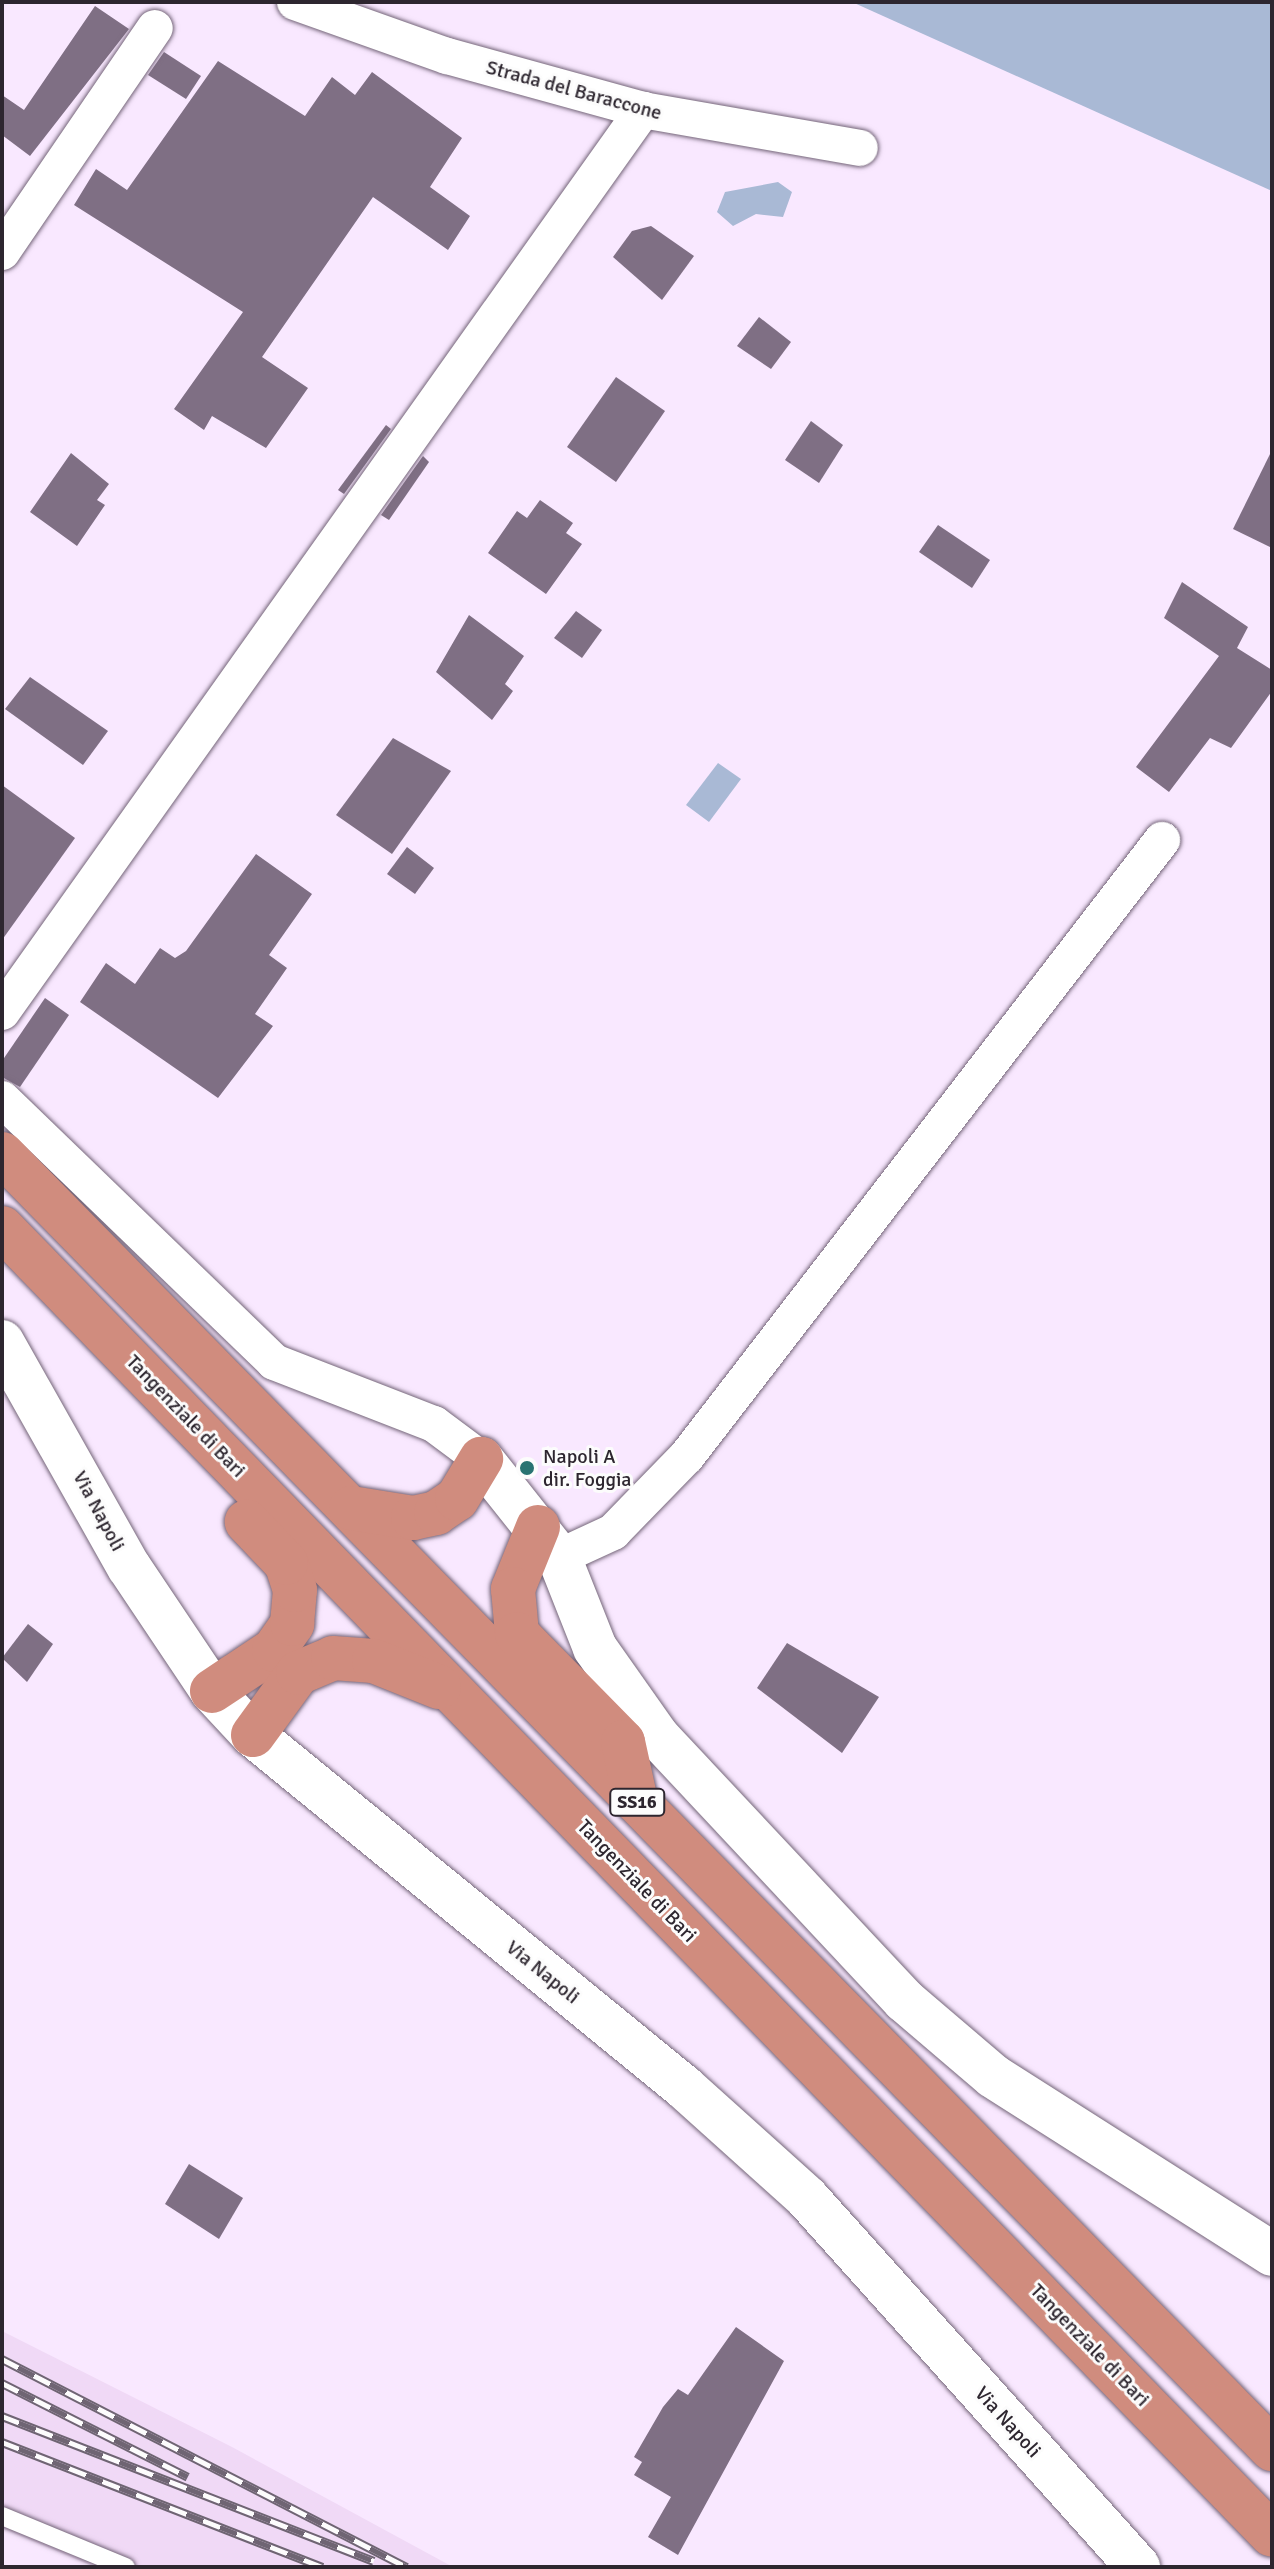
<!DOCTYPE html>
<style>
body{margin:0}
#map{position:relative;width:1274px;height:2569px;overflow:hidden;background:#f9e8ff;font-family:Signika,sans-serif}
div>[style]{position:absolute}
[style*='--x']{left:calc(var(--x)*1px);top:calc(var(--y)*1px);width:calc(var(--w)*1px);rotate:calc(var(--a)*1deg)}
.built>*{inset:0;background:#f0d9f6}
.water>*{inset:0;background:#a9b9d5}
.building>*{inset:0;background:#7f6f84}
.roads{filter:drop-shadow(0 0 2px #746579) drop-shadow(0 0 2px #746579)}
.service>*{height:18px;margin:-9px;padding:0 9px;transform-origin:9px;border-radius:9px;background:#fff}
.minor>*{height:36px;margin:-18px;padding:0 18px;transform-origin:18px;border-radius:18px;background:#fff}
.tertiary>*{height:44px;margin:-22px;padding:0 22px;transform-origin:22px;border-radius:22px;background:#fff}
.trunk>*{height:44px;margin:-22px;padding:0 22px;transform-origin:22px;border-radius:22px;background:#d08c7e}
.rail>*{height:9px;margin-top:-4.5px;transform-origin:0;background:repeating-linear-gradient(90deg,#fcfcfc 0 18px,#6f6573 0 36px);box-sizing:border-box;border-block:2px solid #6f6573}
.dots>*{width:22px;height:22px;translate:-50% -50%;box-sizing:border-box;border:4px solid #fcfcfc;border-radius:50%}
span{translate:-50% -50%;white-space:nowrap;text-align:center;line-height:1.15;-webkit-text-stroke:6px #fcfcfc;paint-order:stroke}
.shield-label span{padding:2px 6px;background:#fcfcfc;border:2px solid;border-radius:6px;-webkit-text-stroke-width:0}
.shield-label{font-size:18px;color:#2d262f;font-weight:700}
.street-label{font-size:20px;color:#2d262f}
.poi-label{font-size:20px;color:#2d262f}
.left{translate:0 -50%;text-align:left}
.frame{position:absolute;inset:0;border:4px solid #2d262f;pointer-events:none}
</style>
<div id="map">
<div class="built">
<div style="clip-path:polygon(2px 2331px,232px 2447px,453px 2567px,95px 2567px,2px 2528px)"></div>
</div>
<div class="water">
<div style="clip-path:polygon(852px 2px,1272px 2px,1272px 191px)"></div>
<div style="clip-path:polygon(778px 182px,792px 192px,783px 217px,756px 214px,733px 226px,717px 212px,725px 192px)"></div>
<div style="clip-path:polygon(718px 763px,741px 779px,709px 822px,686px 805px)"></div>
</div>
<div class="building">
<div style="clip-path:polygon(95px 6px,129px 29px,30px 156px,2px 135px,2px 95px,24px 110px)"></div>
<div style="clip-path:polygon(164px 52px,201px 76px,186px 99px,148px 75px)"></div>
<div style="clip-path:polygon(218px 61px,305px 116px,332px 77px,355px 95px,372px 72px,462px 138px,430px 187px,470px 216px,448px 250px,373px 197px,262px 357px,308px 388px,266px 448px,212px 416px,204px 430px,174px 409px,243px 312px,74px 205px,96px 169px,127px 190px)"></div>
<div style="clip-path:polygon(651px 226px,694px 256px,662px 300px,613px 257px,632px 231px)"></div>
<div style="clip-path:polygon(759px 317px,791px 342px,771px 369px,737px 346px)"></div>
<div style="clip-path:polygon(616px 377px,665px 411px,616px 482px,567px 447px)"></div>
<div style="clip-path:polygon(811px 421px,843px 445px,819px 483px,785px 460px)"></div>
<div style="clip-path:polygon(386px 425px,391px 429px,344px 494px,338px 490px)"></div>
<div style="clip-path:polygon(1272px 450px,1272px 548px,1233px 529px)"></div>
<div style="clip-path:polygon(71px 453px,109px 484px,97px 500px,105px 505px,77px 546px,30px 512px)"></div>
<div style="clip-path:polygon(423px 456px,429px 462px,389px 520px,381px 515px)"></div>
<div style="clip-path:polygon(540px 500px,573px 523px,566px 533px,582px 544px,546px 594px,488px 553px,517px 511px,527px 518px)"></div>
<div style="clip-path:polygon(938px 525px,990px 560px,972px 588px,919px 552px)"></div>
<div style="clip-path:polygon(1182px 582px,1248px 627px,1237px 648px,1272px 670px,1272px 691px,1231px 748px,1210px 738px,1169px 792px,1136px 767px,1219px 656px,1164px 618px)"></div>
<div style="clip-path:polygon(576px 611px,602px 630px,582px 658px,554px 638px)"></div>
<div style="clip-path:polygon(469px 615px,524px 656px,505px 684px,513px 691px,492px 720px,436px 672px)"></div>
<div style="clip-path:polygon(30px 677px,108px 731px,83px 765px,5px 709px)"></div>
<div style="clip-path:polygon(393px 738px,451px 771px,392px 854px,336px 815px)"></div>
<div style="clip-path:polygon(2px 785px,75px 838px,2px 940px)"></div>
<div style="clip-path:polygon(407px 847px,434px 868px,415px 894px,387px 874px)"></div>
<div style="clip-path:polygon(256px 854px,312px 894px,269px 955px,287px 968px,255px 1014px,273px 1026px,218px 1098px,80px 1002px,106px 963px,135px 984px,160px 948px,175px 958px,186px 951px)"></div>
<div style="clip-path:polygon(45px 998px,69px 1015px,20px 1087px,2px 1077px,2px 1061px)"></div>
<div style="clip-path:polygon(28px 1624px,53px 1644px,27px 1682px,2px 1658px)"></div>
<div style="clip-path:polygon(787px 1643px,879px 1697px,842px 1753px,757px 1688px)"></div>
<div style="clip-path:polygon(189px 2164px,243px 2198px,219px 2239px,165px 2204px)"></div>
<div style="clip-path:polygon(736px 2327px,784px 2361px,678px 2555px,648px 2537px,671px 2497px,634px 2475px,642px 2462px,634px 2457px,663px 2407px,678px 2389px,688px 2395px)"></div>
</div>
<div class="roads">
<div class="service">
<div style="--x:2;--y:2516;--w:134;--a:22.4"></div>
</div>
<div class="minor">
<div style="--x:295;--y:2;--w:161;--a:19.6"></div>
<div style="--x:447;--y:56;--w:203;--a:15.4"></div>
<div style="--x:643;--y:110;--w:220;--a:9.9"></div>
<div style="--x:2;--y:252;--w:271;--a:-55.7"></div>
<div style="--x:2;--y:1012;--w:1107;--a:-54.6"></div>
<div style="--x:2;--y:1099;--w:378;--a:44"></div>
<div style="--x:274;--y:1362;--w:172;--a:21.2"></div>
<div style="--x:434;--y:1424;--w:59;--a:36.7"></div>
<div style="--x:559;--y:1557;--w:60;--a:-24.8"></div>
<div style="--x:613;--y:1532;--w:106;--a:-45.8"></div>
<div style="--x:687;--y:1456;--w:778;--a:-52.36"></div>
</div>
<div class="tertiary">
<div style="--x:2;--y:1342;--w:258;--a:60.6"></div>
<div style="--x:129;--y:1567;--w:149;--a:56.2"></div>
<div style="--x:212;--y:1691;--w:60;--a:47"></div>
<div style="--x:253;--y:1735;--w:558;--a:39.25"></div>
<div style="--x:685;--y:2088;--w:164;--a:42"></div>
<div style="--x:807;--y:2198;--w:496;--a:48.1"></div>
<div style="--x:481;--y:1459;--w:125;--a:51.5"></div>
<div style="--x:559;--y:1557;--w:98;--a:68.4"></div>
<div style="--x:595;--y:1648;--w:108;--a:54.8"></div>
<div style="--x:657;--y:1736;--w:362;--a:46.9"></div>
<div style="--x:904;--y:2000;--w:117;--a:40.5"></div>
<div style="--x:993;--y:2076;--w:331;--a:32.5"></div>
</div>
<div class="trunk">
<div style="--x:2;--y:1154;--w:1814;--a:45.56"></div>
<div style="--x:2;--y:1228;--w:1822;--a:45.82"></div>
<div style="--x:351;--y:1508;--w:63;--a:9.2"></div>
<div style="--x:413;--y:1518;--w:24;--a:-12"></div>
<div style="--x:436;--y:1513;--w:25;--a:-34"></div>
<div style="--x:457;--y:1499;--w:47;--a:-59"></div>
<div style="--x:538;--y:1527;--w:67;--a:112"></div>
<div style="--x:513;--y:1589;--w:45;--a:84.9"></div>
<div style="--x:517;--y:1634;--w:151;--a:45.5"></div>
<div style="--x:623;--y:1742;--w:60;--a:77.6"></div>
<div style="--x:212;--y:1691;--w:74;--a:-33.5"></div>
<div style="--x:274;--y:1650;--w:32;--a:-55"></div>
<div style="--x:292;--y:1624;--w:34;--a:-85"></div>
<div style="--x:295;--y:1590;--w:28;--a:-108"></div>
<div style="--x:286;--y:1563;--w:57;--a:-133.6"></div>
<div style="--x:253;--y:1735;--w:77;--a:-54"></div>
<div style="--x:298;--y:1673;--w:38;--a:-23"></div>
<div style="--x:333;--y:1658;--w:41;--a:4.2"></div>
<div style="--x:374;--y:1661;--w:70;--a:21.8"></div>
</div>
</div>
<div class="rail">
<div style="--x:2;--y:2359;--w:455;--a:27.2"></div>
<div style="--x:2;--y:2383;--w:208;--a:26.8"></div>
<div style="--x:2;--y:2416;--w:399;--a:21.3"></div>
<div style="--x:2;--y:2442;--w:344;--a:21.3"></div>
</div>
<div class="dots">
<div style="left:527px;top:1468px;background:#297372"></div>
</div>
<div class="shield-label">
<span style="left:637px;top:1802px">SS16</span>
</div>
<div class="street-label">
<span style="left:574px;top:90px;rotate:15deg">Strada del Baraccone</span>
<span style="left:186px;top:1416px;rotate:46deg">Tangenziale di Bari</span>
<span style="left:99px;top:1511px;rotate:62deg">Via Napoli</span>
<span style="left:637px;top:1881px;rotate:46deg">Tangenziale di Bari</span>
<span style="left:543px;top:1972px;rotate:39deg">Via Napoli</span>
<span style="left:1090px;top:2345px;rotate:46deg">Tangenziale di Bari</span>
<span style="left:1008px;top:2422px;rotate:48deg">Via Napoli</span>
</div>
<div class="poi-label">
<span class="left" style="left:543px;top:1468px">Napoli A<br>dir. Foggia</span>
</div>
<div class="frame"></div>
</div>
